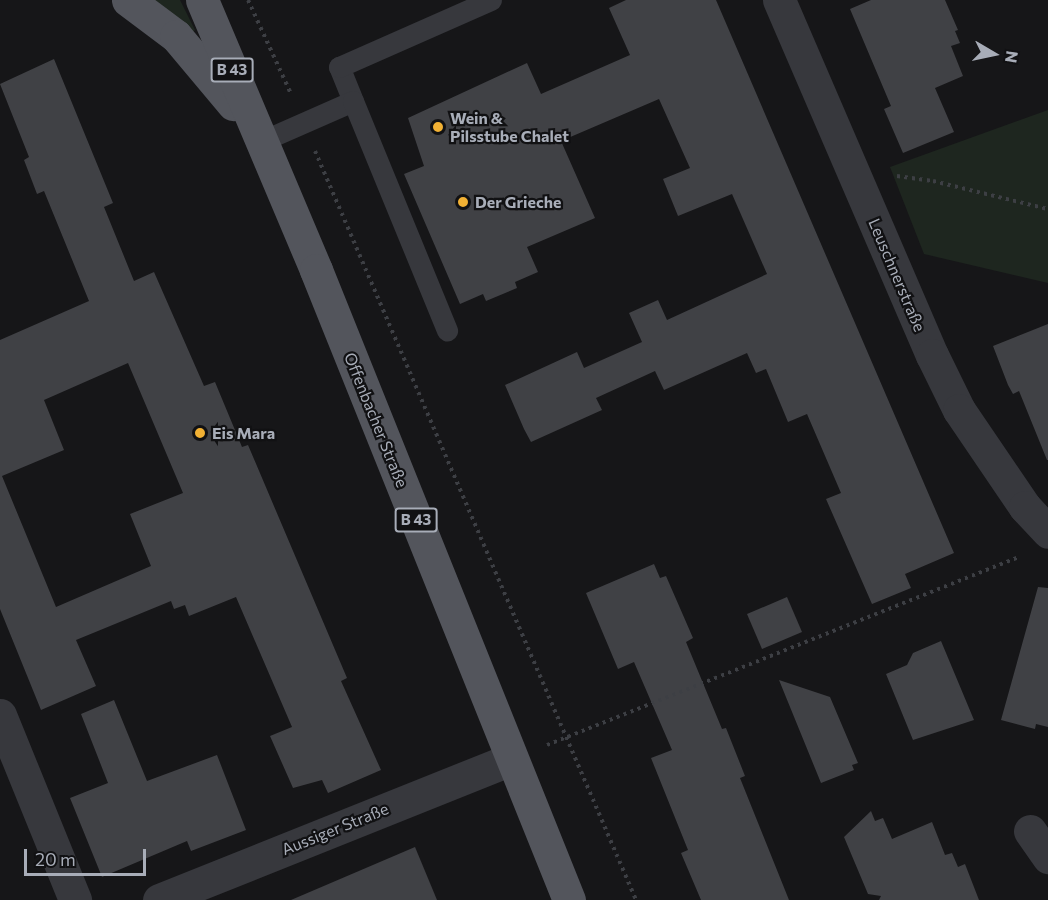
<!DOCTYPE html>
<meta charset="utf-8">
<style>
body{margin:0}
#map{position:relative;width:1048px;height:900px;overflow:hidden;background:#161618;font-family:Commissioner,sans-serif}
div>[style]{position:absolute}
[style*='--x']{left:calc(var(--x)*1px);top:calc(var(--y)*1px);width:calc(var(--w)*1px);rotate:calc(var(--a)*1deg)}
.green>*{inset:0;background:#1e261f}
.building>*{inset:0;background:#404145}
.path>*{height:4px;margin-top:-2px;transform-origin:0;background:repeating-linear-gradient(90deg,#3d3f44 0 3px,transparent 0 7.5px)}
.lane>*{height:21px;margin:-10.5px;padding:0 10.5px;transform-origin:10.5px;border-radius:10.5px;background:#37383d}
.street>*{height:33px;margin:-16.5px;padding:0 16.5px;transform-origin:16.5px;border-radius:16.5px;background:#37383d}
.primary>*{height:33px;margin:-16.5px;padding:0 16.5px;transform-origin:16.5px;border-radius:16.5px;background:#53555c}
.dots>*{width:16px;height:16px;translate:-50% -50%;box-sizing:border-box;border:3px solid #111113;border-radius:50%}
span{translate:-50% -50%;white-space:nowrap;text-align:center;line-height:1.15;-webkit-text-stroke:4.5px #111113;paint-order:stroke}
.shield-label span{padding:2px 4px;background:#111113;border:2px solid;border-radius:4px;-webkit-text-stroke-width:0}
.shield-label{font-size:15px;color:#a8adb8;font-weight:700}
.poi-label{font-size:16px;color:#a8adb8;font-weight:700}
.left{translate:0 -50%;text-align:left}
.street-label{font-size:16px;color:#a8adb8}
.north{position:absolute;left:964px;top:24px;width:60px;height:60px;-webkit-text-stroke:4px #111113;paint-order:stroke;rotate:99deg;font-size:16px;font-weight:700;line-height:24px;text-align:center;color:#a8adb8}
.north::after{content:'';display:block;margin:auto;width:21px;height:27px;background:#a8adb8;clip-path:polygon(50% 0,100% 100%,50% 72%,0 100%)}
.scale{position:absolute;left:24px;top:849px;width:122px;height:27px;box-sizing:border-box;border:3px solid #a8adb8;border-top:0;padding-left:8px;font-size:18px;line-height:21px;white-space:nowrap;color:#a8adb8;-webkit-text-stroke:4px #111113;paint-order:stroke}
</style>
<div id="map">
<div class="green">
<div style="clip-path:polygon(149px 0,180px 0,195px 30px,190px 35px)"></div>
<div style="clip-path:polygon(1048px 110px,1048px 283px,924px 254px,890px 167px)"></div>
</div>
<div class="building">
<div style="clip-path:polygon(626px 0,716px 0,954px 553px,905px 574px,911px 588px,872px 604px,826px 499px,841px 493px,807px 414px,788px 422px,766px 369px,756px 373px,747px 353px,664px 390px,655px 371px,596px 398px,602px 410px,531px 442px,524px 429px,505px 385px,577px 352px,584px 368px,642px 342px,629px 313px,658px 300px,667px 320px,767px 274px,732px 194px,678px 216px,663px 179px,690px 168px,659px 99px,561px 141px,595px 218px,527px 247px,538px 272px,515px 282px,517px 288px,486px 301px,483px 294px,460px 304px,404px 174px,424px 166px,408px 118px,527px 63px,541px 94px,630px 55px,609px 8px)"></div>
<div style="clip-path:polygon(871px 0,945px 0,958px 30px,955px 31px,960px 43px,951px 46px,963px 76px,935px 88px,954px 132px,903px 153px,884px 109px,891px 106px,850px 9px)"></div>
<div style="clip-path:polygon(evenodd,54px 59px,113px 203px,104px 207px,134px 281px,154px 272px,204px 386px,215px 382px,242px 447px,248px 445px,347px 678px,341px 681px,381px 770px,328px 793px,322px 780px,293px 788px,270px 736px,292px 727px,236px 597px,189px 616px,185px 605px,174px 609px,171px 601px,76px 640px,96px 686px,41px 710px,0 609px,0 340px,89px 301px,44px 191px,37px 194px,24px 160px,29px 157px,0 84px,54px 59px,128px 363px,183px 493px,130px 514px,151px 566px,56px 607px,2px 476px,64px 450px,44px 400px,128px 363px)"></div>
<div style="clip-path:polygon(1048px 324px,1048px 460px,1047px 460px,1019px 391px,1013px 394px,1008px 385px,993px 346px)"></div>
<div style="clip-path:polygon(654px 564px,660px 578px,666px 576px,693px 638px,686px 642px,722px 729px,726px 728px,745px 776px,740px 778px,789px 900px,701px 900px,681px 853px,688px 850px,651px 758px,672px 750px,634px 662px,618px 669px,586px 593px)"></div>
<div style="clip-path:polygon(1038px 587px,1048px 588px,1048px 727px,1036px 724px,1035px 729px,1001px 720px)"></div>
<div style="clip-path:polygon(787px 597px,802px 632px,762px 649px,747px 614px)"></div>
<div style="clip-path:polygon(941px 641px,974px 720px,913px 740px,886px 674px,907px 665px,913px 653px)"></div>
<div style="clip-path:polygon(779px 680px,830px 697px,858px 763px,852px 765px,854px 770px,821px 783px)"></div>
<div style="clip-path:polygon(114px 700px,147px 781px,217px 755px,246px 830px,191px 851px,187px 841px,102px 877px,70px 798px,108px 783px,81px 714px)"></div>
<div style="clip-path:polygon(871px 811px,875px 821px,883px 818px,892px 839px,932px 822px,945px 855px,952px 853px,958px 867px,965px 864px,979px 900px,879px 900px,881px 896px,868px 894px,844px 837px)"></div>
<div style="clip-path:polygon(415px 847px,437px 900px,291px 900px)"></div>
</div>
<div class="path">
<div style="--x:248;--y:0;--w:103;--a:65.4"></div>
<div style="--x:315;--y:151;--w:815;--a:66.8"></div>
<div style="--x:897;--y:176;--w:36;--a:8"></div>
<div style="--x:933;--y:181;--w:118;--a:13.7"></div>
<div style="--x:547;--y:745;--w:508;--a:-21.72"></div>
</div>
<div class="lane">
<div style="--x:353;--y:101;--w:37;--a:-112"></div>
<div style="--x:339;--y:67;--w:166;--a:-23.8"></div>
<div style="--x:262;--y:141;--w:99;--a:-23.7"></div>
<div style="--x:353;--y:101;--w:248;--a:67.7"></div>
</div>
<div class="street">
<div style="--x:779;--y:0;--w:387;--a:66.7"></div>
<div style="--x:932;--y:355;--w:61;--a:63.9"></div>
<div style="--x:959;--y:410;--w:117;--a:55.8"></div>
<div style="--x:1025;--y:507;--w:34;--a:47"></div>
<div style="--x:0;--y:715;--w:200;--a:67.9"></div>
<div style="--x:1030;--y:831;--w:32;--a:55"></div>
<div style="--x:159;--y:900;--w:379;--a:-21.8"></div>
</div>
<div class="primary">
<div style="--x:128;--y:0;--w:60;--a:36.9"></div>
<div style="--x:176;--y:36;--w:89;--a:50"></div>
<div style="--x:202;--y:0;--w:293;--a:67.1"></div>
<div style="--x:316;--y:270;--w:679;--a:68.12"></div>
</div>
<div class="dots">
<div style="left:438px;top:127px;background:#f2b134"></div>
<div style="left:463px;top:202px;background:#f2b134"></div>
<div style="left:200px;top:433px;background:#f2b134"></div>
</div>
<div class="shield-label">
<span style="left:232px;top:70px">B 43</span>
<span style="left:416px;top:520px">B 43</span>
</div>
<div class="poi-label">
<span class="left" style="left:450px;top:127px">Wein &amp;<br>Pilsstube Chalet</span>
<span class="left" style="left:475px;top:202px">Der Grieche</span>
<span class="left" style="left:212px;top:433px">Eis Mara</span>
</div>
<div class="street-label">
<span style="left:897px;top:275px;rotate:67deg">Leuschnerstraße</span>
<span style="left:376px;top:420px;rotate:68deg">Offenbacher Straße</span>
<span style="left:335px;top:829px;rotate:-22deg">Aussiger Straße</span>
</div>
<div class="north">N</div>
<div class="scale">20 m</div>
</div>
